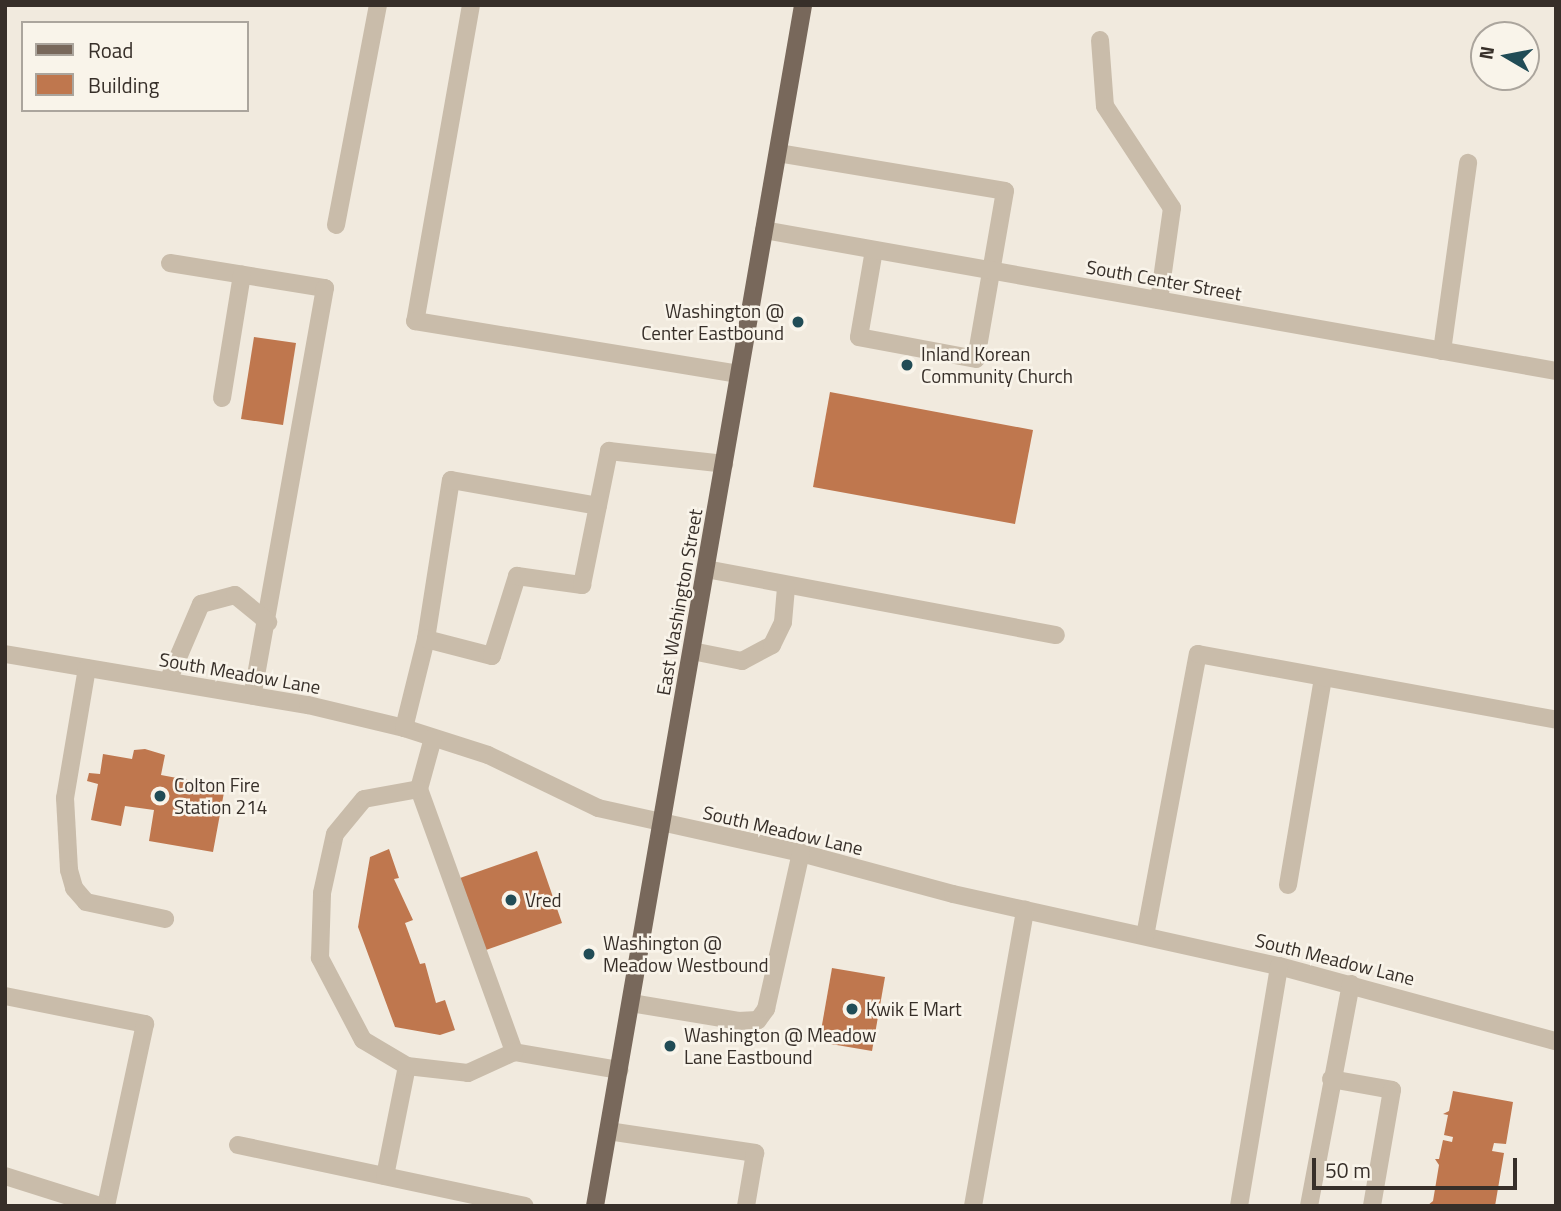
<!DOCTYPE html>
<style>
body{margin:0}
#map{position:relative;width:1561px;height:1211px;overflow:hidden;background:#f1eade;font-family:"Titillium Web",sans-serif}
div>[style]{position:absolute}
[style*='--x']{left:calc(var(--x)*1px);top:calc(var(--y)*1px);width:calc(var(--w)*1px);rotate:calc(var(--a)*1deg)}
.building>*{inset:0;background:#bf774e}
.minor>*{height:18px;margin:-9px;padding:0 9px;transform-origin:9px;border-radius:9px;background:#c9bcaa}
.major>*{height:18px;margin:-9px;padding:0 9px;transform-origin:9px;border-radius:9px;background:#78685b}
.dots>*{width:19px;height:19px;translate:-50% -50%;box-sizing:border-box;border:4px solid #f9f4ea;border-radius:50%}
span{translate:-50% -50%;white-space:nowrap;text-align:center;line-height:1.15;-webkit-text-stroke:5px #f9f4ea;paint-order:stroke}
.street-label{font-size:19px;color:#372f29}
.poi-label{font-size:19px;color:#372f29}
.right{translate:-100% -50%;text-align:right}
.left{translate:0 -50%;text-align:left}
.frame{position:absolute;inset:0;border:7px solid #372f29;pointer-events:none}
.legend{position:absolute;left:21px;top:21px;width:228px;height:91px;box-sizing:border-box;background:#f9f4ea;border:2px solid #aba59d;margin:0;padding:9px 12px;list-style:none;font-size:21px;color:#372f29}
.legend li{display:flex;align-items:center;gap:14px;height:35px}
.legend b{width:35px;border:2px solid #aba59d}
.north{position:absolute;left:1470px;top:21px;width:70px;height:70px;box-sizing:border-box;background:#f9f4ea;border:2px solid #aba59d;border-radius:50%;rotate:280deg;font-size:19px;font-weight:700;line-height:28px;text-align:center;color:#372f29}
.north::after{content:'';display:block;margin:auto;width:24px;height:32px;background:#214c56;clip-path:polygon(50% 0,100% 100%,50% 72%,0 100%)}
.scale{position:absolute;left:1312px;top:1158px;width:205px;height:32px;box-sizing:border-box;border:4px solid #372f29;border-top:0;padding-left:9px;font-size:21px;line-height:24px;white-space:nowrap;color:#372f29;-webkit-text-stroke:5px #f9f4ea;paint-order:stroke}
</style>
<div id="map">
<div class="building">
<div style="clip-path:polygon(254px 337px,296px 343px,283px 425px,241px 419px)"></div>
<div style="clip-path:polygon(830px 392px,1033px 430px,1015px 524px,813px 487px)"></div>
<div style="clip-path:polygon(145px 749px,165px 755px,161px 775px,225px 787px,213px 852px,149px 841px,154px 810px,125px 806px,121px 826px,91px 820px,98px 784px,87px 781px,89px 773px,100px 774px,103px 754px,132px 759px,134px 750px)"></div>
<div style="clip-path:polygon(389px 849px,399px 878px,394px 879px,413px 920px,405px 923px,420px 964px,425px 963px,436px 1003px,445px 1000px,455px 1030px,440px 1035px,395px 1027px,358px 927px,370px 857px)"></div>
<div style="clip-path:polygon(537px 851px,562px 923px,486px 950px,460px 878px)"></div>
<div style="clip-path:polygon(832px 968px,885px 977px,872px 1051px,819px 1042px)"></div>
<div style="clip-path:polygon(1453px 1091px,1513px 1102px,1506px 1144px,1494px 1143px,1492px 1151px,1504px 1153px,1495px 1206px,1427px 1206px,1433px 1201px,1439px 1165px,1435px 1159px,1439px 1159px,1443px 1140px,1452px 1142px,1453px 1137px,1444px 1135px,1448px 1115px,1443px 1114px,1449px 1111px)"></div>
</div>
<div class="minor">
<div style="--x:471;--y:5;--w:321;--a:100"></div>
<div style="--x:415;--y:321;--w:328;--a:9.3"></div>
<div style="--x:1100;--y:40;--w:66;--a:85.7"></div>
<div style="--x:1105;--y:106;--w:122;--a:56.7"></div>
<div style="--x:1172;--y:208;--w:93;--a:98"></div>
<div style="--x:778;--y:153;--w:230;--a:9.5"></div>
<div style="--x:1005;--y:191;--w:170;--a:99.8"></div>
<div style="--x:976;--y:359;--w:119;--a:-169.4"></div>
<div style="--x:859;--y:337;--w:88;--a:-80.2"></div>
<div style="--x:336;--y:225;--w:224;--a:-79.2"></div>
<div style="--x:764;--y:230;--w:804;--a:10.09"></div>
<div style="--x:170;--y:263;--w:157;--a:9.2"></div>
<div style="--x:325;--y:288;--w:414;--a:100.1"></div>
<div style="--x:1442;--y:351;--w:190;--a:-82.1"></div>
<div style="--x:222;--y:398;--w:125;--a:-80.8"></div>
<div style="--x:706;--y:569;--w:356;--a:10.7"></div>
<div style="--x:426;--y:639;--w:161;--a:-81.1"></div>
<div style="--x:451;--y:480;--w:149;--a:10"></div>
<div style="--x:692;--y:651;--w:51;--a:11.3"></div>
<div style="--x:742;--y:661;--w:34;--a:-28"></div>
<div style="--x:772;--y:645;--w:25;--a:-64"></div>
<div style="--x:783;--y:622;--w:36;--a:-85"></div>
<div style="--x:5;--y:654;--w:307;--a:9.6"></div>
<div style="--x:308;--y:705;--w:99;--a:13.5"></div>
<div style="--x:404;--y:728;--w:88;--a:17.8"></div>
<div style="--x:488;--y:755;--w:122;--a:25.7"></div>
<div style="--x:598;--y:808;--w:208;--a:12.5"></div>
<div style="--x:801;--y:853;--w:157;--a:15.1"></div>
<div style="--x:953;--y:894;--w:334;--a:12.5"></div>
<div style="--x:1279;--y:966;--w:287;--a:15.2"></div>
<div style="--x:87;--y:668;--w:132;--a:99.6"></div>
<div style="--x:65;--y:798;--w:72;--a:86.8"></div>
<div style="--x:69;--y:870;--w:19;--a:74"></div>
<div style="--x:74;--y:888;--w:18;--a:49"></div>
<div style="--x:86;--y:902;--w:81;--a:12.1"></div>
<div style="--x:168;--y:681;--w:84;--a:-66.8"></div>
<div style="--x:201;--y:604;--w:35;--a:-15"></div>
<div style="--x:235;--y:595;--w:43;--a:39.3"></div>
<div style="--x:404;--y:728;--w:92;--a:-76.1"></div>
<div style="--x:426;--y:639;--w:68;--a:14.4"></div>
<div style="--x:492;--y:656;--w:84;--a:-72.6"></div>
<div style="--x:517;--y:576;--w:66;--a:7.9"></div>
<div style="--x:582;--y:585;--w:137;--a:-78.6"></div>
<div style="--x:609;--y:451;--w:116;--a:6.4"></div>
<div style="--x:433;--y:738;--w:53;--a:105.4"></div>
<div style="--x:419;--y:789;--w:280;--a:70.1"></div>
<div style="--x:514;--y:1052;--w:107;--a:9.7"></div>
<div style="--x:1288;--y:885;--w:209;--a:-80.4"></div>
<div style="--x:1145;--y:936;--w:287;--a:-79.4"></div>
<div style="--x:1198;--y:654;--w:364;--a:10.4"></div>
<div style="--x:5;--y:996;--w:143;--a:11.3"></div>
<div style="--x:145;--y:1024;--w:186;--a:102.1"></div>
<div style="--x:631;--y:1003;--w:109;--a:9.5"></div>
<div style="--x:738;--y:1021;--w:20;--a:-3"></div>
<div style="--x:758;--y:1020;--w:14;--a:-54"></div>
<div style="--x:766;--y:1009;--w:160;--a:-77.4"></div>
<div style="--x:407;--y:1066;--w:51;--a:-149.4"></div>
<div style="--x:363;--y:1040;--w:93;--a:-117.7"></div>
<div style="--x:320;--y:958;--w:65;--a:-88.2"></div>
<div style="--x:322;--y:893;--w:60;--a:-77.6"></div>
<div style="--x:335;--y:834;--w:45;--a:-50.4"></div>
<div style="--x:364;--y:799;--w:56;--a:-10.3"></div>
<div style="--x:1331;--y:1079;--w:62;--a:10.2"></div>
<div style="--x:1392;--y:1090;--w:118;--a:99.8"></div>
<div style="--x:608;--y:1131;--w:149;--a:8.5"></div>
<div style="--x:755;--y:1153;--w:54;--a:99.6"></div>
<div style="--x:238;--y:1145;--w:293;--a:12"></div>
<div style="--x:5;--y:1176;--w:100;--a:17.5"></div>
<div style="--x:385;--y:1176;--w:112;--a:-78.7"></div>
<div style="--x:407;--y:1066;--w:61;--a:6.5"></div>
<div style="--x:468;--y:1073;--w:51;--a:-24.5"></div>
<div style="--x:973;--y:1206;--w:301;--a:-80"></div>
<div style="--x:1239;--y:1206;--w:243;--a:-80.5"></div>
<div style="--x:1309;--y:1206;--w:226;--a:-79.3"></div>
</div>
<div class="major">
<div style="--x:595;--y:1206;--w:1219;--a:-80.17"></div>
</div>
<div class="dots">
<div style="left:798px;top:322px;background:#214c56"></div>
<div style="left:907px;top:365px;background:#214c56"></div>
<div style="left:160px;top:796px;background:#214c56"></div>
<div style="left:511px;top:900px;background:#214c56"></div>
<div style="left:589px;top:954px;background:#214c56"></div>
<div style="left:852px;top:1009px;background:#214c56"></div>
<div style="left:670px;top:1046px;background:#214c56"></div>
</div>
<div class="street-label">
<span style="left:1164px;top:280px;rotate:10deg">South Center Street</span>
<span style="left:679px;top:602px;rotate:-80deg">East Washington Street</span>
<span style="left:240px;top:673px;rotate:10deg">South Meadow Lane</span>
<span style="left:783px;top:830px;rotate:13deg">South Meadow Lane</span>
<span style="left:1335px;top:959px;rotate:14deg">South Meadow Lane</span>
</div>
<div class="poi-label">
<span class="right" style="left:784px;top:322px">Washington @<br>Center Eastbound</span>
<span class="left" style="left:921px;top:365px">Inland Korean<br>Community Church</span>
<span class="left" style="left:174px;top:796px">Colton Fire<br>Station 214</span>
<span class="left" style="left:525px;top:900px">Vred</span>
<span class="left" style="left:603px;top:954px">Washington @<br>Meadow Westbound</span>
<span class="left" style="left:866px;top:1009px">Kwik E Mart</span>
<span class="left" style="left:684px;top:1046px">Washington @ Meadow<br>Lane Eastbound</span>
</div>
<div class="frame"></div>
<ul class="legend">
<li><b style="height:9px;background:#78685b"></b>Road</li>
<li><b style="height:19px;background:#bf774e"></b>Building</li>
</ul>
<div class="north">N</div>
<div class="scale">50 m</div>
</div>
